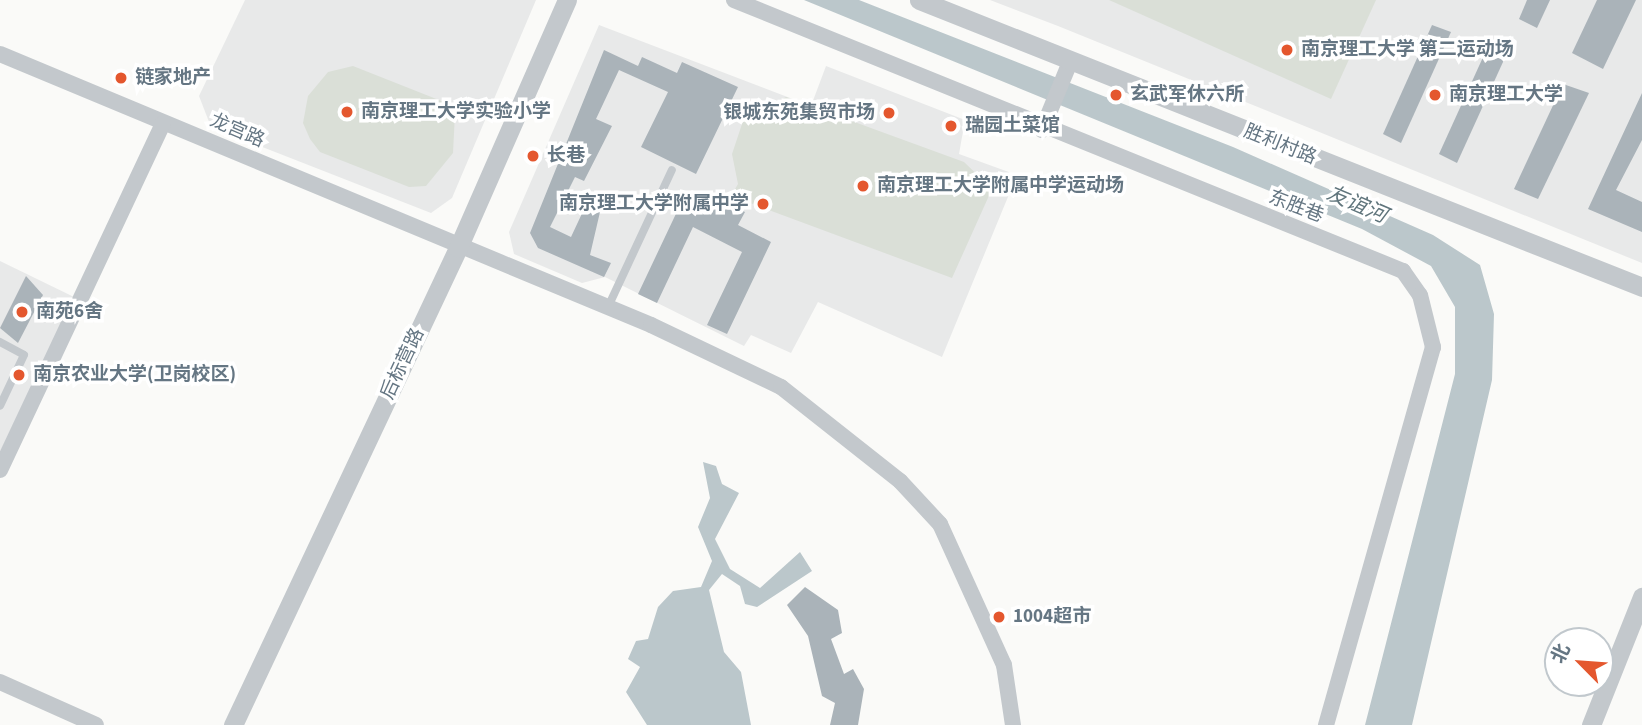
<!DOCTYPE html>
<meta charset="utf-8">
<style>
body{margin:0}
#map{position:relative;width:1642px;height:725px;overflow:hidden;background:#fafaf8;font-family:"Source Sans 3","Noto Sans SC",sans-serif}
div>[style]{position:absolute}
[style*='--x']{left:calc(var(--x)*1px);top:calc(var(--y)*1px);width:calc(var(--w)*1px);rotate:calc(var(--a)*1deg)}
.built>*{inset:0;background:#e8e9e9}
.green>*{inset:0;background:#dadfd7}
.water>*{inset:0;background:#bbc7cb}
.building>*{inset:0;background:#aab3b9}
.service>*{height:8px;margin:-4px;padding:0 4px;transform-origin:4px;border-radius:4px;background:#c3c8cc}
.minor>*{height:16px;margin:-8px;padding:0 8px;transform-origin:8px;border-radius:8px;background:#c3c8cc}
.tertiary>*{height:19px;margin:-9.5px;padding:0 9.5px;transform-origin:9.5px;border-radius:9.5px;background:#c3c8cc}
.dots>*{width:19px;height:19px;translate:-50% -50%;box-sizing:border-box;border:4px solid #fff;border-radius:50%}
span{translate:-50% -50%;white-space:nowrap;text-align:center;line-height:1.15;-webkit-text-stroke:7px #fff;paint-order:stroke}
.poi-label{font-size:19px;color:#657683;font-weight:700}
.left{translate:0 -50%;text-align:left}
.right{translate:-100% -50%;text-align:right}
.street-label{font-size:19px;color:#657683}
.water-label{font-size:21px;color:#60757c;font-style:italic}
.north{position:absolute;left:1544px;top:627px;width:70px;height:70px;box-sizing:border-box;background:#fff;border:2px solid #c1c8cd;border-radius:50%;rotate:295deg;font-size:19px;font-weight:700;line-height:28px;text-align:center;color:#657683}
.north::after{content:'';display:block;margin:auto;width:24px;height:32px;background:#e4572e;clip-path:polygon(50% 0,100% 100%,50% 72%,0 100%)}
</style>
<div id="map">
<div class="built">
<div style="clip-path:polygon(245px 0,536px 0,452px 198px,431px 213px,211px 127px,199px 96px)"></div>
<div style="clip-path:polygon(990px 0,1642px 0,1642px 263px,1058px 26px)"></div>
<div style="clip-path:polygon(599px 25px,811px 106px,826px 66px,965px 120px,959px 154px,1017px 175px,942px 357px,818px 302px,791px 353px,751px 335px,744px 346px,605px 277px,582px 283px,514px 254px,509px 232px)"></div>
<div style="clip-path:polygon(0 261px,74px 297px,0 452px)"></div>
</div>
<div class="green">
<div style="clip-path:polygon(1109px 0,1376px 0,1331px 99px)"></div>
<div style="clip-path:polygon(353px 66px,444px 102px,455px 113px,453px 153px,426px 186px,409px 187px,320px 152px,310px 139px,303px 123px,308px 96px,328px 72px)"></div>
<div style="clip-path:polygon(786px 97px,964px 162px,992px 189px,952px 278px,731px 196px,738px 184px,732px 154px,743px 121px)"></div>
</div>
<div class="water">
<div style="clip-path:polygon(804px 0,859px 0,1233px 147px,1433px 235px,1480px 265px,1494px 314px,1492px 380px,1412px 725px,1365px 725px,1455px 374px,1455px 307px,1431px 266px,1362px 229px)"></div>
<div style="clip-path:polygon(703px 462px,716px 466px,722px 484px,739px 493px,715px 539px,730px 569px,760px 588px,800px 552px,812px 571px,757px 607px,745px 604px,740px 586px,722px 574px,709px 590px,724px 652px,741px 672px,751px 725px,647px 725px,626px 692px,640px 667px,628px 659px,636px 641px,648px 639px,658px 607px,673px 591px,701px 587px,712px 561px,698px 527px,710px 498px)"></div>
</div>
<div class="building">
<div style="clip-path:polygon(1527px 0,1550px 0,1537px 28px,1519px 19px)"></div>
<div style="clip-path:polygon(1597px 0,1636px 0,1603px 69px,1572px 53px)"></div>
<div style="clip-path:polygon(1432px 25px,1451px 32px,1401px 143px,1383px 134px)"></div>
<div style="clip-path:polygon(1489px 44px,1508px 51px,1457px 163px,1439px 154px)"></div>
<div style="clip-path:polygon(604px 50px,638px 66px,642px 57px,677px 73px,682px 62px,738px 87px,696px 174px,641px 147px,668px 92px,619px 70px,596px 119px,612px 126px,584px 181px,575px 177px,550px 227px,571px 237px,585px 207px,600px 212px,590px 255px,611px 263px,604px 277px,538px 248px,530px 233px)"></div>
<div style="clip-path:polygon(1563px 84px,1589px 93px,1538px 199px,1514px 189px)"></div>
<div style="clip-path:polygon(1642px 93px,1642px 140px,1616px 190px,1642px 202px,1642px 232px,1588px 209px)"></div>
<div style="clip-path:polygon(719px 199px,745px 212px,738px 225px,771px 242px,727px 334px,707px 325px,742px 252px,693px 227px,657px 303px,638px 294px,682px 201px,711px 215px)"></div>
<div style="clip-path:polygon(26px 276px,43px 295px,18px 343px,0 328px)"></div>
<div style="clip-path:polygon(805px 587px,838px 610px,842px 633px,831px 639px,844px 674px,853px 669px,864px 689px,858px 725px,830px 725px,835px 703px,822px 696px,808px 636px,787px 605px)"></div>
</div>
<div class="service">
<div style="--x:608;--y:307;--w:151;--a:-65"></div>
<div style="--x:0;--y:342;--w:27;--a:28"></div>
<div style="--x:24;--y:355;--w:56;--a:115.2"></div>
</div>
<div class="minor">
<div style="--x:734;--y:0;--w:722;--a:22.05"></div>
<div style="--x:1403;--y:271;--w:29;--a:55"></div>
<div style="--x:1420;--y:295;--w:54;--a:76"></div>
<div style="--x:1433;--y:347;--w:393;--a:105.8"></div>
<div style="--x:0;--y:54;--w:705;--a:22.6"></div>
<div style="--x:651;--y:325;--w:144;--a:25.5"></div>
<div style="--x:781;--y:387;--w:152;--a:38.3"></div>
<div style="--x:900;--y:481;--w:59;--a:47.1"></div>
<div style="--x:940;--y:524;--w:155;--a:65.6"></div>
<div style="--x:1004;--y:665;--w:61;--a:81.5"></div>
<div style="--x:1042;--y:130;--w:74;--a:-67.6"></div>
<div style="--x:0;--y:470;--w:383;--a:-64.8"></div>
<div style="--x:0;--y:682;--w:105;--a:24.1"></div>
</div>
<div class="tertiary">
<div style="--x:919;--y:0;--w:778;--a:21.65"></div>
<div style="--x:233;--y:725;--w:527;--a:-64.75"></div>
<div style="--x:458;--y:248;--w:271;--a:-66.3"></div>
<div style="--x:1591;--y:725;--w:138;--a:-68.3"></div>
</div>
<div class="dots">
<div style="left:1287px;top:50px;background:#e4572e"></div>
<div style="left:121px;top:78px;background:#e4572e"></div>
<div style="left:1116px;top:95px;background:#e4572e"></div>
<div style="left:1435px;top:95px;background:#e4572e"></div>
<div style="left:347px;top:112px;background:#e4572e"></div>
<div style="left:889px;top:113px;background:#e4572e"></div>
<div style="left:951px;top:126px;background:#e4572e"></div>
<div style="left:533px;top:156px;background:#e4572e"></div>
<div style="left:863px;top:186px;background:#e4572e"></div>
<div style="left:763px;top:204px;background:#e4572e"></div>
<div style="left:22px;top:312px;background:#e4572e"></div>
<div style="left:19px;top:375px;background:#e4572e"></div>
<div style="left:999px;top:617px;background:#e4572e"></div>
</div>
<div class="poi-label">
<span class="left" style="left:1301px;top:50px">南京理工大学 第二运动场</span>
<span class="left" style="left:135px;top:78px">链家地产</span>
<span class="left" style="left:1130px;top:95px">玄武军休六所</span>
<span class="left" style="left:1449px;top:95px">南京理工大学</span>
<span class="left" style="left:361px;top:112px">南京理工大学实验小学</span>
<span class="right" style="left:875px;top:113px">银城东苑集贸市场</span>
<span class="left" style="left:965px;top:126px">瑞园土菜馆</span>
<span class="left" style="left:547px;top:156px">长巷</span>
<span class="left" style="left:877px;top:186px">南京理工大学附属中学运动场</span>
<span class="right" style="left:749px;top:204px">南京理工大学附属中学</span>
<span class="left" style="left:36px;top:312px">南苑6舍</span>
<span class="left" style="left:33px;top:375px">南京农业大学(卫岗校区)</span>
<span class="left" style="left:1013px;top:617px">1004超市</span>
</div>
<div class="street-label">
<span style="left:237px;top:131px;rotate:23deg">龙宫路</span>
<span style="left:1280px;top:145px;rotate:22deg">胜利村路</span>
<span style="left:1296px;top:207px;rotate:21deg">东胜巷</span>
<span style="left:403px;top:364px;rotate:-65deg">后标营路</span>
</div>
<div class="water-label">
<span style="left:1357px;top:204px;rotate:23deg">友谊河</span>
</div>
<div class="north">北</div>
</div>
